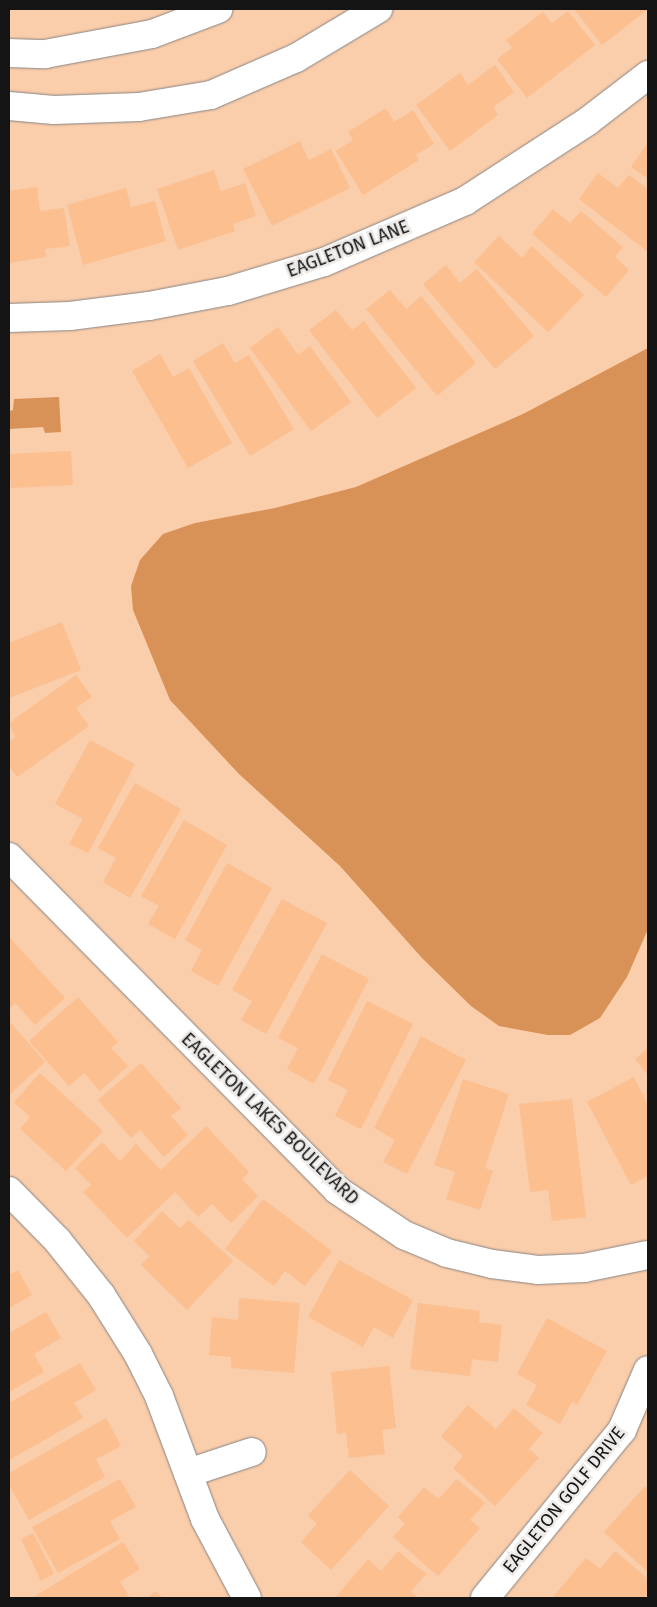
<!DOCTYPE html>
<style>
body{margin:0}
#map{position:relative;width:657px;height:1607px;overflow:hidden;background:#ece9e7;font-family:"Fira Sans",sans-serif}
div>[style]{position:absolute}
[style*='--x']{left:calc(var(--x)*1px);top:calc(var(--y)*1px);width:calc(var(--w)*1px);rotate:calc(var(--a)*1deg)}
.green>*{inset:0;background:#facdab}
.water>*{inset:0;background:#d89156}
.building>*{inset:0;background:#fbbf90}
.roads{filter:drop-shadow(0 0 1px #878583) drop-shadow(0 0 1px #878583)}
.minor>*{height:28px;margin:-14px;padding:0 14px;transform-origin:14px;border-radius:14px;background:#fff}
span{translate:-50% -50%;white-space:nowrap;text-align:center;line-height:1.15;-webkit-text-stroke:5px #ece9e7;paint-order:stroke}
.street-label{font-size:18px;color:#151414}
.frame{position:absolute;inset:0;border:10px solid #151414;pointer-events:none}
</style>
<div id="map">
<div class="green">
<div style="clip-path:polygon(9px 9px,648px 9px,648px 1598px,9px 1598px)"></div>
</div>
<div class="water">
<div style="clip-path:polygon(648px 348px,648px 929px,627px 977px,600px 1018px,570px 1035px,548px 1035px,499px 1026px,471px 1006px,422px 958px,340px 866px,239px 774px,170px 700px,133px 610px,131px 586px,140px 560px,163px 534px,195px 523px,275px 508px,356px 487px,523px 414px)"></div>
<div style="clip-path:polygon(59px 397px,61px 432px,45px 433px,43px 427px,9px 429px,9px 411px,13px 410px,14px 399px)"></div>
</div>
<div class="building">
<div style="clip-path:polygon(574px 9px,648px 9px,602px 45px)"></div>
<div style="clip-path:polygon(568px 11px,595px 45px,527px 98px,497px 59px,512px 48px,506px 40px,543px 12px,552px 23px)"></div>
<div style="clip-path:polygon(495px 65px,514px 92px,493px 107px,498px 115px,450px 151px,416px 105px,460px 73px,468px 85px)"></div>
<div style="clip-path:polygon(386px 108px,394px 122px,413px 110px,434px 144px,416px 155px,419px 160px,363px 195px,336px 151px,353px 140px,348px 132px)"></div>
<div style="clip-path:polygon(300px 141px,309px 160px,331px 149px,350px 188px,272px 226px,243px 169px)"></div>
<div style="clip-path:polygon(648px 143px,648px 179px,631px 167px)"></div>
<div style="clip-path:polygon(214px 170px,221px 191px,245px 183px,256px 216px,233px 224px,235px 231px,178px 250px,157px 189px)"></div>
<div style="clip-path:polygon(598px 173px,618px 188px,629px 175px,648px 189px,648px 252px,579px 199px)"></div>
<div style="clip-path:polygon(37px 187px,40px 211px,64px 208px,70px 246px,45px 249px,46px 257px,9px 263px,9px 191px)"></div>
<div style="clip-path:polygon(126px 188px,131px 207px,155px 201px,166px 241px,83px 265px,67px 205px)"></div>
<div style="clip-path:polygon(553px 209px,570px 223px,581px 211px,623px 247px,615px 257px,629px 270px,606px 297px,532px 234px)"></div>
<div style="clip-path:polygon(499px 236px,522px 258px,532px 246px,584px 295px,548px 332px,474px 262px)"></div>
<div style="clip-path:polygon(446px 265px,460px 283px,477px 269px,534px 336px,495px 369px,423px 284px)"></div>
<div style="clip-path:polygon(390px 290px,406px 309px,421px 296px,476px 363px,437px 396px,366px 309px)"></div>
<div style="clip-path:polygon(336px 310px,352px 330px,364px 321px,416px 388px,377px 418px,309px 330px)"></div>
<div style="clip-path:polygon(278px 327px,298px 355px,310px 346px,351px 402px,311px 431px,250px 348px)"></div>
<div style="clip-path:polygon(223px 343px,235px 363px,249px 355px,294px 429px,250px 456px,193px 361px)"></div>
<div style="clip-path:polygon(160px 354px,173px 377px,189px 368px,232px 443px,188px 468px,132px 371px)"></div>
<div style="clip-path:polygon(71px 451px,73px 485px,11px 488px,9px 454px)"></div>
<div style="clip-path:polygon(62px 622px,81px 670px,9px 698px,9px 643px)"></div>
<div style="clip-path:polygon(76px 675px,92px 697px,76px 708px,89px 726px,17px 777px,9px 766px,9px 742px,15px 737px,9px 723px)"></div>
<div style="clip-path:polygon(90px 740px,135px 764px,88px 853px,69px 844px,83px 819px,55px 804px)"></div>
<div style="clip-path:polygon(135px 783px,181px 809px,130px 898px,103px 882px,116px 858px,98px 848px)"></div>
<div style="clip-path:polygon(184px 820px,227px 845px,175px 939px,148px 924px,159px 906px,141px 896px)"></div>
<div style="clip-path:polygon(227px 863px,272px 888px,218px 986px,191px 971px,202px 950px,185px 940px)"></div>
<div style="clip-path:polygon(282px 899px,327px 923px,266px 1034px,241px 1020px,252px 1001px,232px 990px)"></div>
<div style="clip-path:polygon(9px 937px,65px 998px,35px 1025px,15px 1003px,9px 1010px)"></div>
<div style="clip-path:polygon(322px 954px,369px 979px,314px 1084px,287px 1069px,298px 1048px,278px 1038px)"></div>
<div style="clip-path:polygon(78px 997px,118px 1042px,111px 1048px,128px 1066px,100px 1091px,84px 1073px,69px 1086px,29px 1041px)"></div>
<div style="clip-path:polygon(367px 1001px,413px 1024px,361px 1129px,335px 1116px,348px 1090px,328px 1080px)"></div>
<div style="clip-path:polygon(9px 1021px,45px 1062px,9px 1095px)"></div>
<div style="clip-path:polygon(421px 1036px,466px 1060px,407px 1174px,383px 1162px,395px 1140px,374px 1128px)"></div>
<div style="clip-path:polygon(648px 1048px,648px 1076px,635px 1059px)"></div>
<div style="clip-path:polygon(141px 1063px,181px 1108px,171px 1116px,188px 1135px,164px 1157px,140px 1130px,131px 1138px,98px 1100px)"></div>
<div style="clip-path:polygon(40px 1073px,103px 1131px,66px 1171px,20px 1129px,30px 1117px,14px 1102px)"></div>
<div style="clip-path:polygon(634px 1077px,648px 1105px,648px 1176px,631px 1185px,587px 1102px)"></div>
<div style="clip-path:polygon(463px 1079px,509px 1094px,485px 1168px,493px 1171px,480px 1210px,446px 1199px,455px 1172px,434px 1165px)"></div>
<div style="clip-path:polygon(572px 1099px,586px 1217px,552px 1221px,548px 1190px,530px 1192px,519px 1104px)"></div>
<div style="clip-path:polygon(206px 1126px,249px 1172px,242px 1179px,258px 1196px,231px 1223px,212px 1204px,198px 1217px,175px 1192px,127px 1238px,83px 1192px,91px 1185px,75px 1168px,102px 1142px,120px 1161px,136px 1144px,161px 1170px)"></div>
<div style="clip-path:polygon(263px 1199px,332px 1251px,305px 1286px,285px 1271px,274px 1286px,225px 1249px)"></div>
<div style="clip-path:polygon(162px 1211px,180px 1228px,189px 1220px,233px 1261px,187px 1310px,141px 1265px,149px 1256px,134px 1241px)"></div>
<div style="clip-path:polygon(339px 1260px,413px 1300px,393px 1338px,374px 1327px,363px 1347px,308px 1317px)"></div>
<div style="clip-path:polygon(18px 1270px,32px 1295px,9px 1308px,9px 1275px)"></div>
<div style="clip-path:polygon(239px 1298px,300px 1303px,294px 1373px,231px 1368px,231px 1357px,209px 1355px,212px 1317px,238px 1320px)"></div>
<div style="clip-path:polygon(418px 1303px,480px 1311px,479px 1322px,502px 1325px,498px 1362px,472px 1359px,470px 1376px,410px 1369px)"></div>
<div style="clip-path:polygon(46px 1312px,61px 1338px,34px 1354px,44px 1372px,9px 1392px,9px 1333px)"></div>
<div style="clip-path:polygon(547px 1318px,607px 1351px,577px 1405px,572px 1402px,560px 1424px,526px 1405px,537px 1385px,517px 1374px)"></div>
<div style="clip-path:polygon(80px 1363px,96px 1390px,74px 1403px,83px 1418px,9px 1460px,9px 1403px)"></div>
<div style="clip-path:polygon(389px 1366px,396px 1428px,382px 1430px,385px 1454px,349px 1458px,346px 1433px,337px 1434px,331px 1372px)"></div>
<div style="clip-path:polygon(468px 1405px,496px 1429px,514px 1408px,543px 1433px,529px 1449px,539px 1458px,495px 1506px,453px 1468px,463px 1456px,441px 1436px)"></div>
<div style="clip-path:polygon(106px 1418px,121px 1446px,96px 1459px,105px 1477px,29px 1520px,9px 1485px,9px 1473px)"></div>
<div style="clip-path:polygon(350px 1470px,389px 1506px,331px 1570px,301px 1542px,317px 1524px,308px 1515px)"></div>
<div style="clip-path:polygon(120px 1479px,136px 1507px,110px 1521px,120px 1539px,58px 1573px,32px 1527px)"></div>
<div style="clip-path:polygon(457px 1479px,485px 1503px,470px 1520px,480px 1528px,438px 1576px,393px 1537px,405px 1524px,398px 1517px,424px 1487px,438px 1499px)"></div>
<div style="clip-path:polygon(645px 1486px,648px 1489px,648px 1572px,604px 1532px)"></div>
<div style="clip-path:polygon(33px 1533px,54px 1574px,41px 1581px,21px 1539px)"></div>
<div style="clip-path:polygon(123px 1542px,140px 1569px,120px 1582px,130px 1598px,32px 1598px)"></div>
<div style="clip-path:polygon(398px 1551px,426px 1574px,411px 1592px,419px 1598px,335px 1598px,368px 1559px,381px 1571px)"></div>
<div style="clip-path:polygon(615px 1551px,648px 1579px,648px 1593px,644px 1598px,552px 1598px,586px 1558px,600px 1569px)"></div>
<div style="clip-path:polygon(155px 1591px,163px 1598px,148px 1598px)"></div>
</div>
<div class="roads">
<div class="minor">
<div style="--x:9;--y:53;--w:36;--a:2"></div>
<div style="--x:45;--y:54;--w:109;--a:-10.6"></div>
<div style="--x:152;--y:34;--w:71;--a:-20.7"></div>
<div style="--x:9;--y:106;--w:45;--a:5.1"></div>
<div style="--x:54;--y:110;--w:85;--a:-2"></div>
<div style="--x:139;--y:107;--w:73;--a:-9.5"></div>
<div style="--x:211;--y:95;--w:93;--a:-23.5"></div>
<div style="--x:296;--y:58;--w:96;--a:-30.9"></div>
<div style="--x:9;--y:318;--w:61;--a:-1.9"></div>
<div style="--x:70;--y:316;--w:80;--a:-7.2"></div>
<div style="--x:149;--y:306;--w:80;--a:-10.8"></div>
<div style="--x:228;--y:291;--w:100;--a:-16.8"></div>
<div style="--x:324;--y:262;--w:154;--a:-23.4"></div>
<div style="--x:465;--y:201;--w:147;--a:-33"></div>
<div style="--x:588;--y:121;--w:76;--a:-37.5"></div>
<div style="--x:9;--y:857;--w:467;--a:45.4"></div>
<div style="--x:337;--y:1190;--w:81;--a:33.9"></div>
<div style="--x:404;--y:1235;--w:47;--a:22.7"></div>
<div style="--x:447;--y:1253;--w:46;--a:13.7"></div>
<div style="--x:492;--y:1264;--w:46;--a:7.4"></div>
<div style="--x:538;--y:1270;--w:46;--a:-2.5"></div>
<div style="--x:584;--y:1268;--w:65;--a:-11.5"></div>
<div style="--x:9;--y:1191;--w:69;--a:45.6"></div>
<div style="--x:57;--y:1240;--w:70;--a:51.3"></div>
<div style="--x:101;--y:1295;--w:70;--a:57.9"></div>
<div style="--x:138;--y:1354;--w:47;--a:63.4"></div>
<div style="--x:159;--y:1396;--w:131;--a:69.5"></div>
<div style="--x:205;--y:1519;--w:89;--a:62"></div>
<div style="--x:188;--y:1473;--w:67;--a:-18.2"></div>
<div style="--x:485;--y:1598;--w:217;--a:-50.8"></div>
<div style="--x:622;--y:1430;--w:65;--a:-66.6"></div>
</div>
</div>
<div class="street-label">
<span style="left:348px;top:249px;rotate:-21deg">EAGLETON LANE</span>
<span style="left:270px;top:1119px;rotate:44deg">EAGLETON LAKES BOULEVARD</span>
<span style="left:564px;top:1500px;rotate:-51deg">EAGLETON GOLF DRIVE</span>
</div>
<div class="frame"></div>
</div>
